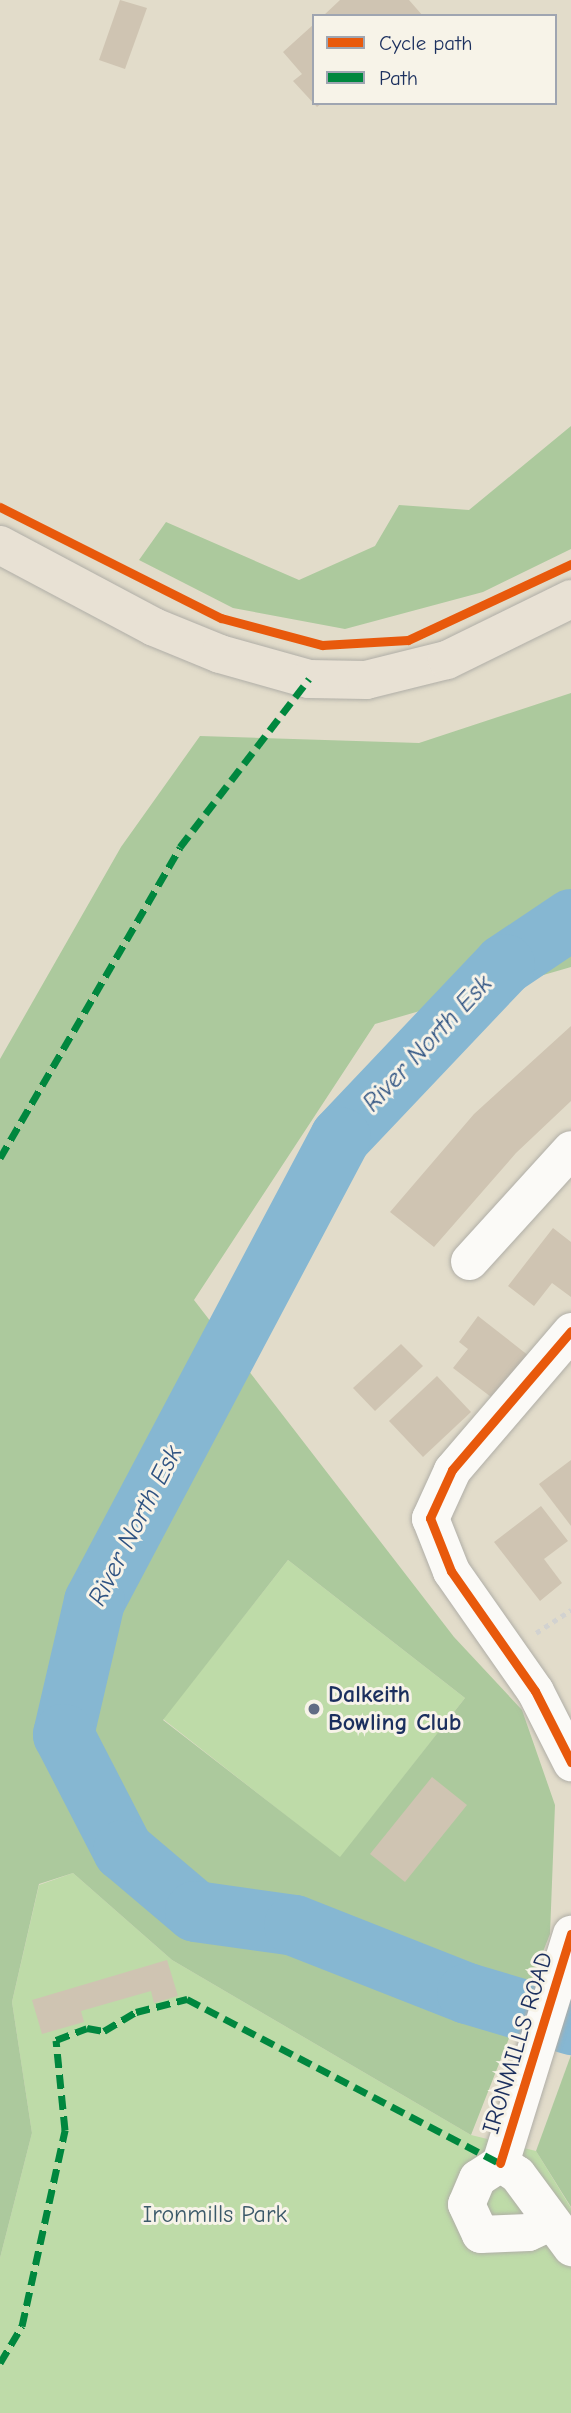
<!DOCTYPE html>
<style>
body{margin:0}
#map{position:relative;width:571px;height:2413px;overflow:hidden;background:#e2dcca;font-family:"Comic Neue",sans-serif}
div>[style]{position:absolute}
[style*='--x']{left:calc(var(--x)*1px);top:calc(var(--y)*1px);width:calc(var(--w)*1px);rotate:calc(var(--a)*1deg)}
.green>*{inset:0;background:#bedba8}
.forest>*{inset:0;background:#acc99d}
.river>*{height:61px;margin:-30.5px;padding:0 30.5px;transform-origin:30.5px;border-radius:30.5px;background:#86b7d2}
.building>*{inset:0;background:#cfc4b2}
.path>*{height:4.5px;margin-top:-2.25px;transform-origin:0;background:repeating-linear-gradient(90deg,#d2d2d0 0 5px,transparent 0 10px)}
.roads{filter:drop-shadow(0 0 2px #b0aea7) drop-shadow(0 0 2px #b0aea7)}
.minor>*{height:37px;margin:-18.5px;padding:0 18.5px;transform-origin:18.5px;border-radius:18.5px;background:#fbfaf7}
.major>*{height:38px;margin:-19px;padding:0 19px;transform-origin:19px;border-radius:19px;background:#e8e1d4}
.quiet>*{height:7px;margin-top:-3.5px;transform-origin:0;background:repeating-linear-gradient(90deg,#00873e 0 14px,transparent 0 21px)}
.cycleway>*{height:9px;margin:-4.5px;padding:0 4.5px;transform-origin:4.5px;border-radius:4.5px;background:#e8590c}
.dots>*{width:19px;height:19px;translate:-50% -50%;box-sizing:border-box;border:4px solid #f7f3e8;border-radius:50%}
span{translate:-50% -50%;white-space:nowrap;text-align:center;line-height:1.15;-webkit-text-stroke:6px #f7f3e8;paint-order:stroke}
.poi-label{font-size:24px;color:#1b2f5e;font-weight:700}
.left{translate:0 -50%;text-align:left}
.street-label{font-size:24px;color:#1b2f5e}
.park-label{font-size:24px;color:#3c5a6a}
.water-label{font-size:26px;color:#2f5382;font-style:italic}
.legend{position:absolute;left:312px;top:14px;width:245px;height:91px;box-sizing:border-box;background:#f7f3e8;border:2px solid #9fa5b1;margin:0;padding:9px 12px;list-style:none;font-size:21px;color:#1b2f5e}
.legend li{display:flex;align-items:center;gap:14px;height:35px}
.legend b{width:35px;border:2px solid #9fa5b1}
</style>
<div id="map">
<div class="green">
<div style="clip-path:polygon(288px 1560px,465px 1698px,340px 1858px,163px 1719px)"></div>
<div style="clip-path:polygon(73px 1873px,172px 1960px,471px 2135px,536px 2151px,571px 2208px,571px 2413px,0 2413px,0 2258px,32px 2133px,12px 2002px,39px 1885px)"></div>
</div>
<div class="forest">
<div style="clip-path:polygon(571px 426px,571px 549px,483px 592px,345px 629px,233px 608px,139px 560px,166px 522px,299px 580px,375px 546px,399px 505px,469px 510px)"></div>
<div style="clip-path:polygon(evenodd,571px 693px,571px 967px,375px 1024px,194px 1300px,454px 1637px,522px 1710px,555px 1805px,550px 1934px,471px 2135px,172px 1960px,73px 1873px,39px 1884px,12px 2002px,32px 2133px,0 2258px,0 1059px,121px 847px,200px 736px,419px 743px,571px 693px,288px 1560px,465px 1698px,340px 1857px,163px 1720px,288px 1560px)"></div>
<div style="clip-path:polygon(571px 2055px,571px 2207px,536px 2151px)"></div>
</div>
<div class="river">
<div style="--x:571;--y:919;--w:81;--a:146.1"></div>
<div style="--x:504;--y:964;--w:238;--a:133.5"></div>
<div style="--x:340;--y:1137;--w:525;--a:117.93"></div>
<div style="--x:94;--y:1601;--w:137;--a:103.1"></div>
<div style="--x:63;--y:1734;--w:131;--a:62.7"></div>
<div style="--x:123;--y:1850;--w:94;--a:40.3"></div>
<div style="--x:195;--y:1911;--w:100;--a:8"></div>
<div style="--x:294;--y:1925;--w:186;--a:21.5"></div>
<div style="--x:467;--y:1993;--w:109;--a:16.6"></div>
</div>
<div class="building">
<div style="clip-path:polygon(120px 0,147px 8px,125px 69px,99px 60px)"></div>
<div style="clip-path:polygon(340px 0,409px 0,423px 16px,323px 16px)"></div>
<div style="clip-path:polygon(314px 24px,314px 103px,322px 103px,317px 107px,293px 81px,302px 74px,283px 52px)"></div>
<div style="clip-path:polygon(571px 1026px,571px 1101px,516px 1153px,434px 1247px,390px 1212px,474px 1114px)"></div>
<div style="clip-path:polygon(553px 1228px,571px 1242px,571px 1297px,552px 1283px,534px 1306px,508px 1286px)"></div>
<div style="clip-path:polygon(478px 1316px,529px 1356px,495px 1400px,453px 1368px,468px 1349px,459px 1342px)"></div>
<div style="clip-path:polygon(401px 1344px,423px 1366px,375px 1411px,353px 1388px)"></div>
<div style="clip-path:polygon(437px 1376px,471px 1412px,423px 1457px,389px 1421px)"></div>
<div style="clip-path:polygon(571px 1460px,571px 1526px,539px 1484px)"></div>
<div style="clip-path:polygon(541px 1506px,568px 1541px,544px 1559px,562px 1583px,540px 1601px,494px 1542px)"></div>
<div style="clip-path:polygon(432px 1777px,467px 1805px,405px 1882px,370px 1854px)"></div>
<div style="clip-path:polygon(167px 1960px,178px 1996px,154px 2003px,151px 1991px,81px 2011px,84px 2022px,42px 2034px,32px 2000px)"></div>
</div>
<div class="path">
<div style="--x:536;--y:1633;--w:42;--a:-33.3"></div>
</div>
<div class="roads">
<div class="minor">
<div style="--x:469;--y:1261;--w:151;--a:-47.7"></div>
<div style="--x:571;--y:1331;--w:183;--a:130.6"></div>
<div style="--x:452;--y:1470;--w:53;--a:114.6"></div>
<div style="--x:430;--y:1518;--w:57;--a:68.4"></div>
<div style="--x:451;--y:1571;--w:146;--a:55"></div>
<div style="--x:535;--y:1691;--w:80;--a:63.1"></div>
<div style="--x:500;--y:2163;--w:240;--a:-72.8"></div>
<div style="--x:500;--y:2163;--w:27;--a:147"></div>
<div style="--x:477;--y:2178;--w:28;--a:113"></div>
<div style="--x:466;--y:2204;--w:33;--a:65"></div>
<div style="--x:480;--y:2234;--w:48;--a:-2.4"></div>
<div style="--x:528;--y:2232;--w:21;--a:-25"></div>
<div style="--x:500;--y:2163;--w:20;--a:33"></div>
<div style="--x:517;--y:2174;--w:91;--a:53.5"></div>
</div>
<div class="major">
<div style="--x:0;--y:545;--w:174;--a:28"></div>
<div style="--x:154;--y:627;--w:71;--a:22.2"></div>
<div style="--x:220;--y:654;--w:92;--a:15.7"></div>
<div style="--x:309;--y:679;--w:57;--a:1"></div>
<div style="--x:366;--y:680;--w:83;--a:-13.9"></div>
<div style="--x:447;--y:660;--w:138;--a:-26.2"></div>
</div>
</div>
<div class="quiet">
<div style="--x:0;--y:1158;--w:359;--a:-59.9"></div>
<div style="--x:180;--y:847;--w:212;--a:-52.5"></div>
<div style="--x:0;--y:2363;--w:43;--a:-59.3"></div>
<div style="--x:22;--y:2326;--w:201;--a:-77.6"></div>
<div style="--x:65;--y:2130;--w:90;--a:-95.7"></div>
<div style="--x:56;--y:2040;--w:33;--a:-21"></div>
<div style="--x:87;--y:2028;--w:17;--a:10"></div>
<div style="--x:104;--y:2031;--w:37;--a:-31"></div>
<div style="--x:136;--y:2012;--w:53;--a:-14.3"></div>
<div style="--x:187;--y:1999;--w:353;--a:27.7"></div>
</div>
<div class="cycleway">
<div style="--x:0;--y:507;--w:247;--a:26.7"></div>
<div style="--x:221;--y:618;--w:105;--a:15"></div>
<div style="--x:322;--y:645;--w:86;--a:-3.3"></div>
<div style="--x:408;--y:640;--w:180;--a:-25"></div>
<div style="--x:571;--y:1331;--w:183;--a:130.6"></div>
<div style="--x:452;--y:1470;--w:53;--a:114.6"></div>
<div style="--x:430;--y:1518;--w:57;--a:68.4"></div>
<div style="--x:451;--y:1571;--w:146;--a:55"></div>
<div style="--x:535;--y:1691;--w:80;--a:63.1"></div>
<div style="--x:500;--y:2163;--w:240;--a:-72.8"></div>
</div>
<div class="dots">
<div style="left:314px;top:1709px;background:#616c84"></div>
</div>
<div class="poi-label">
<span class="left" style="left:328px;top:1709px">Dalkeith<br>Bowling Club</span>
</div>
<div class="street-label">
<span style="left:518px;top:2043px;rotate:-73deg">IRONMILLS ROAD</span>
</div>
<div class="park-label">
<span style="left:215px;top:2215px">Ironmills Park</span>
</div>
<div class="water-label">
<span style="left:428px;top:1044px;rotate:-47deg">River North Esk</span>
<span style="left:136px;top:1526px;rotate:-63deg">River North Esk</span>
</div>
<ul class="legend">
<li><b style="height:9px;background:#e8590c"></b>Cycle path</li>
<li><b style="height:9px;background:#00873e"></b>Path</li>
</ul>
</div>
